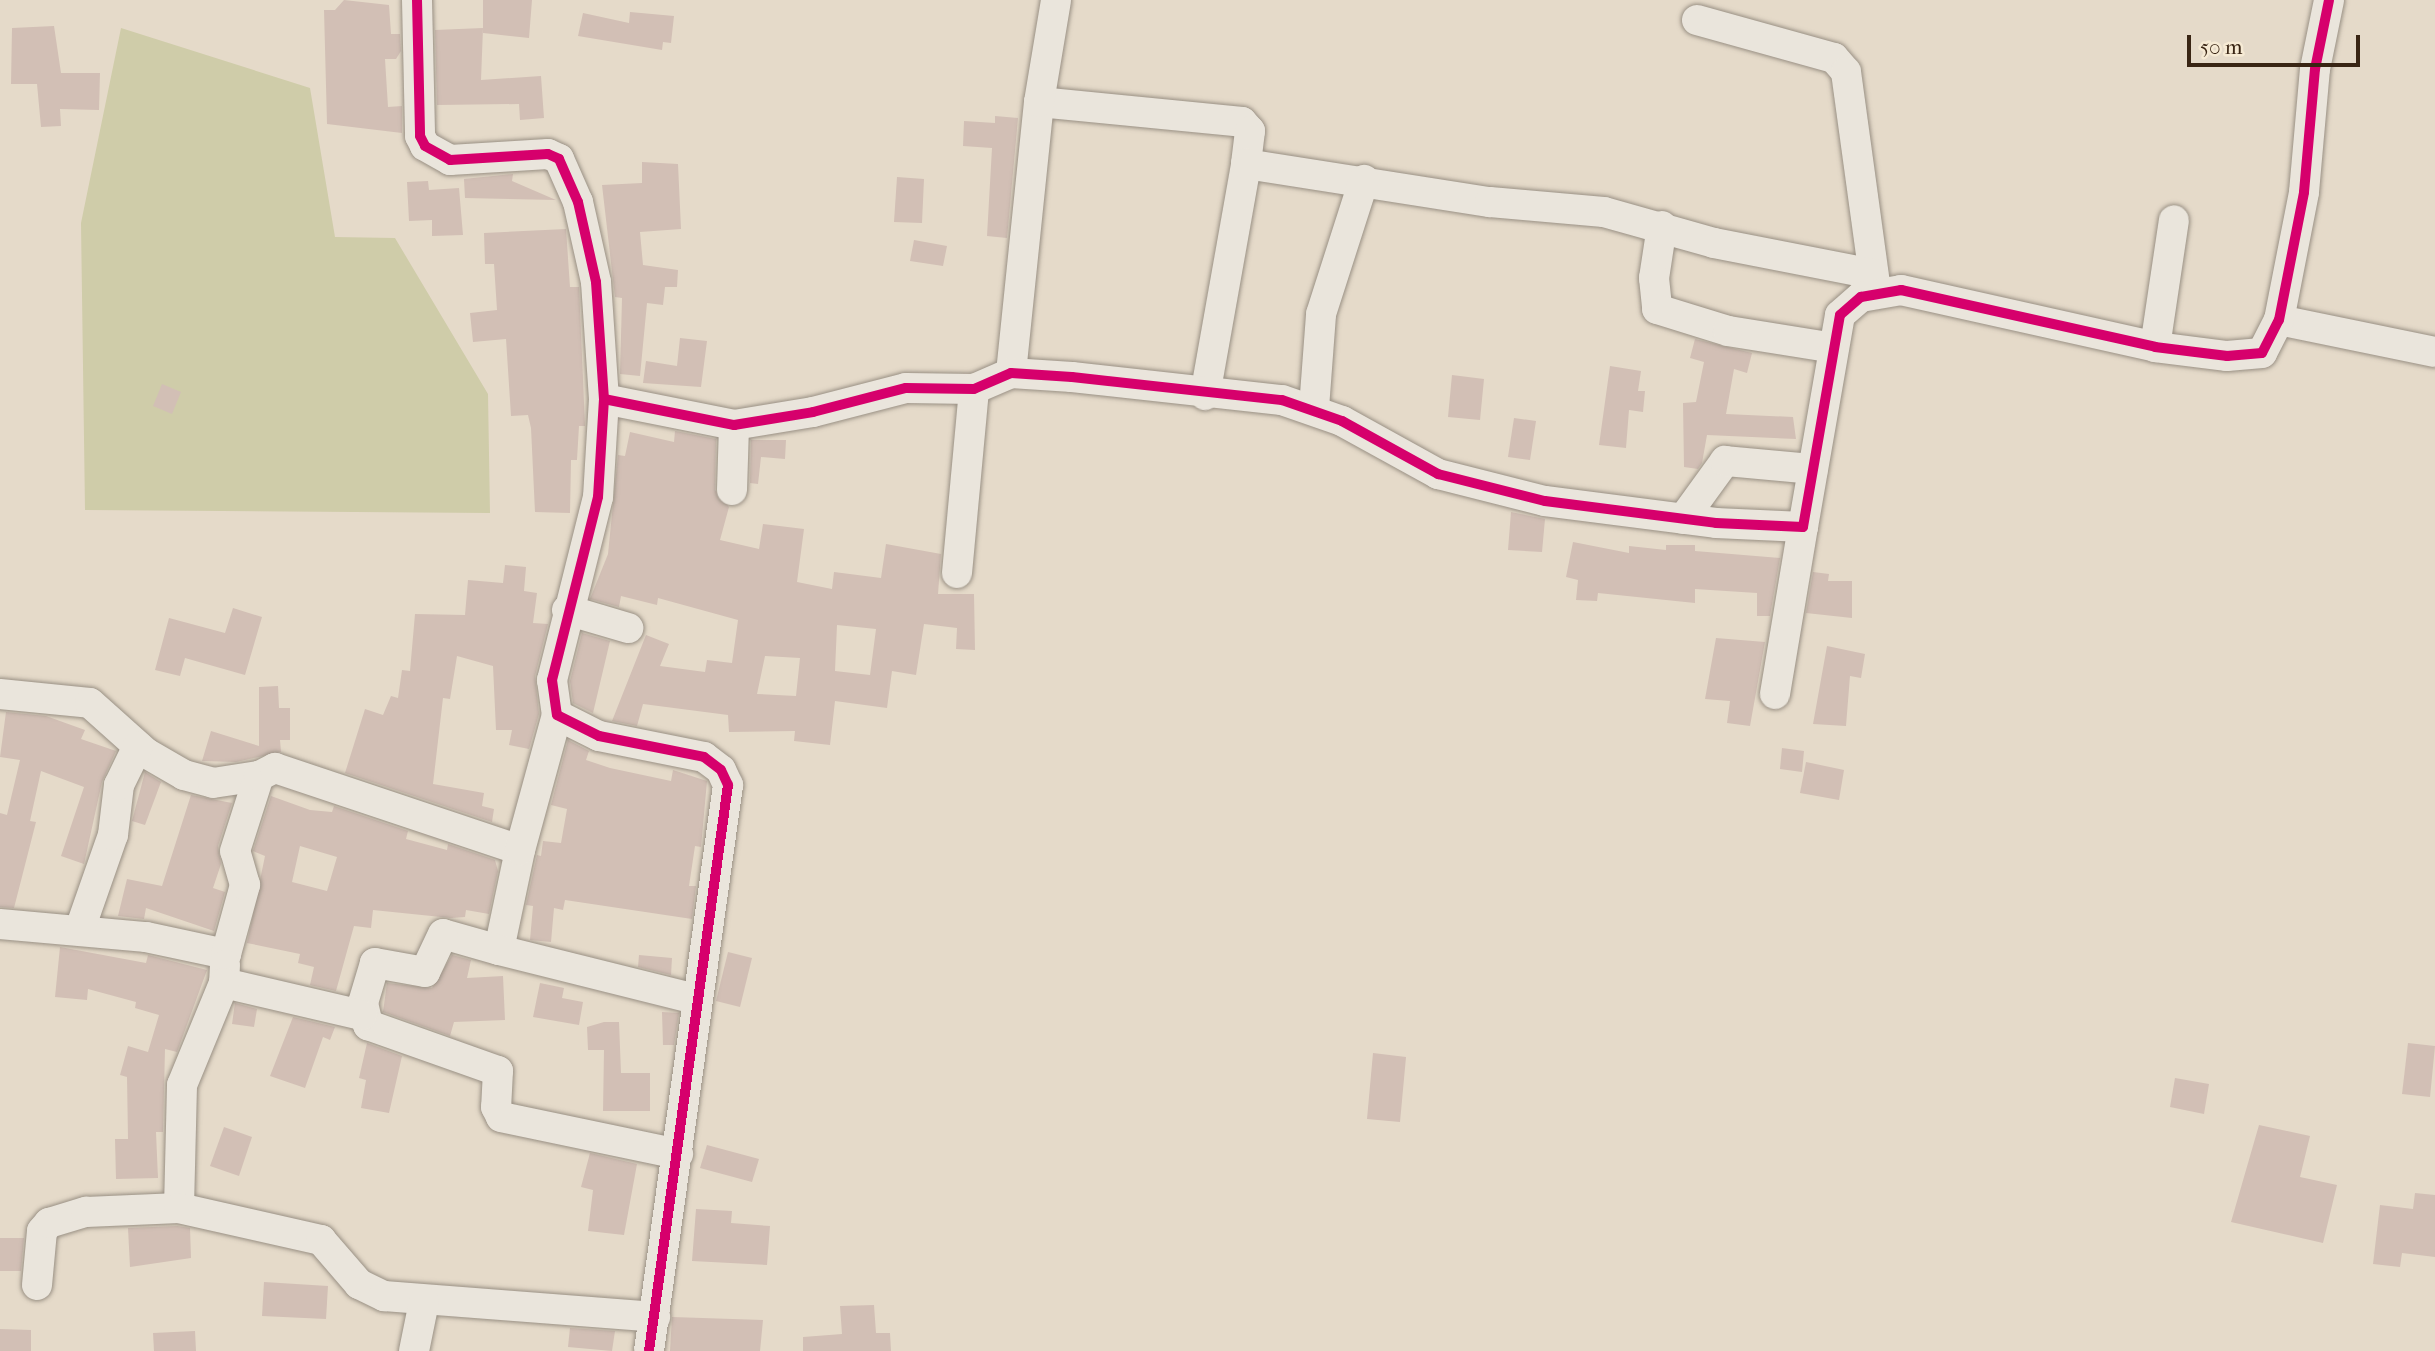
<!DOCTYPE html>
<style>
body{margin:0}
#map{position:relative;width:2435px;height:1351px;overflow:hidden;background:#e5dac9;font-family:"IM FELL French Canon",serif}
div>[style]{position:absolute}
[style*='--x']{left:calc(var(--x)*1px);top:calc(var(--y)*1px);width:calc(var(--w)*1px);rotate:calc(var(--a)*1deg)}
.green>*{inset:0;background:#cfcca9}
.building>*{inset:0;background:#d2bfb5}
.roads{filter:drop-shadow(0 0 2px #999084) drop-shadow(0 0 2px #999084)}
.minor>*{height:30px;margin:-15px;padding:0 15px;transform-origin:15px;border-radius:15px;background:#eae5dc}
.cycleway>*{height:10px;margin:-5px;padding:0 5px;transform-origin:5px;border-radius:5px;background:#d6006c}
span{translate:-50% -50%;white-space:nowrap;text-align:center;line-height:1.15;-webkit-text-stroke:5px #f6ead4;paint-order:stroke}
.scale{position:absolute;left:2187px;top:35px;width:173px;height:32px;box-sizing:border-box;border:4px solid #392514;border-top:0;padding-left:9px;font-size:21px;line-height:24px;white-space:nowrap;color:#392514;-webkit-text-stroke:5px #f6ead4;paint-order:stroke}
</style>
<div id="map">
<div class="green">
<div style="clip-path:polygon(121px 28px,310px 88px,335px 237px,395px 238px,488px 394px,490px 513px,85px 510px,81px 223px)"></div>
</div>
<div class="building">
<div style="clip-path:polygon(344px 0,389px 5px,391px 34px,400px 34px,401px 51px,396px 59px,385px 59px,388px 107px,402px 106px,402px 133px,327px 124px,324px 10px,335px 10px)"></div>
<div style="clip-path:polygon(483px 0,532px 0,529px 38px,483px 33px)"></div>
<div style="clip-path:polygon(630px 12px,674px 16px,671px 43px,663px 42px,662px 50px,578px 36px,583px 13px,629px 23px)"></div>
<div style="clip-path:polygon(54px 26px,61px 73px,100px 73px,99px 110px,60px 109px,61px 126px,41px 127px,37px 84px,11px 84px,12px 28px)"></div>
<div style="clip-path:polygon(483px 28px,481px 80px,541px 76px,544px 118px,520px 120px,519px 104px,437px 105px,435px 30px)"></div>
<div style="clip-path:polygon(995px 116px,1018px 118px,1007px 238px,987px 236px,992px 148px,963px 146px,964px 121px,995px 123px)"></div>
<div style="clip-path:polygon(642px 162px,678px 164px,681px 229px,640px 232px,643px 265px,678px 270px,677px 287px,665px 287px,663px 305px,647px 303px,640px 376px,620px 374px,622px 298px,615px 297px,602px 185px,642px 183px)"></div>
<div style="clip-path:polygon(513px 174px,512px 181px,556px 200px,465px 198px,464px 179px)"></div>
<div style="clip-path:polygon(897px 177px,924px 179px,922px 223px,894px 222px)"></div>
<div style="clip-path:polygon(428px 181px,429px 190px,459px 188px,463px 235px,432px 236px,432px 220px,409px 221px,407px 182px)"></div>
<div style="clip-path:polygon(566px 229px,570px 287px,579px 287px,585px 426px,579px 426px,577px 460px,571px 460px,570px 513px,535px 512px,531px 428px,528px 415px,511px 416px,506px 339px,473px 342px,470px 313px,497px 310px,494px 264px,485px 264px,484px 233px)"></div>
<div style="clip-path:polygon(914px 240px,947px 246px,943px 266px,910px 261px)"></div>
<div style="clip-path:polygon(680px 338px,707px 341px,701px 387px,643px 383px,646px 361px,677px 366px)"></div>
<div style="clip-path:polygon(1695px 339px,1752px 353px,1747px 373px,1734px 369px,1726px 414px,1793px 417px,1796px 439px,1707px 435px,1702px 463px,1698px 469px,1684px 467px,1683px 403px,1696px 402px,1704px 362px,1690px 358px)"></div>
<div style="clip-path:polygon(1610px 366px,1641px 371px,1638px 391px,1645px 391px,1643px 412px,1629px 410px,1626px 448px,1599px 445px)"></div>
<div style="clip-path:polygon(1452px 375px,1484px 379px,1480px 420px,1448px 417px)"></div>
<div style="clip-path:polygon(162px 384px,181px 392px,172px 414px,153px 406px)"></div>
<div style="clip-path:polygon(1514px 418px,1536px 421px,1530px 460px,1508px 457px)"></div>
<div style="clip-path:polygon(evenodd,675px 431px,716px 439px,715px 490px,729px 507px,720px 540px,759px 549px,763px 524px,804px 529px,797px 582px,832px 589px,834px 572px,881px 578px,886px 544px,941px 554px,938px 594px,974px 594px,975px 650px,956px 649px,957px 628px,924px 624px,916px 675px,892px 671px,887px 708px,835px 701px,830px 745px,794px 741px,795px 731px,729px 732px,728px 715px,643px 704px,637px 726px,612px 721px,646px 635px,669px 644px,660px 666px,705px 672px,707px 660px,732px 663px,738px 620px,658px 598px,657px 605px,621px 596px,619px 607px,590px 599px,608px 554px,618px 455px,625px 456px,630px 432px,674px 442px,675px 431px,837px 625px,876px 629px,870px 675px,835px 671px,837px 625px,675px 431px,765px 656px,800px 658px,796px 696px,757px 694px,765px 656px)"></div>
<div style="clip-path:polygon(751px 440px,786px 440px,785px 459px,761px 457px,758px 484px,750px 483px)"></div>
<div style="clip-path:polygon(1511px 512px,1545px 519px,1542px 552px,1508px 550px)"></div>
<div style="clip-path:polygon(1573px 542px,1629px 553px,1629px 546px,1666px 550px,1666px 545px,1695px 545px,1695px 551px,1780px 558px,1770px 616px,1757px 616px,1757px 593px,1695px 589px,1695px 603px,1598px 593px,1597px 601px,1576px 600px,1578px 580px,1566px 577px)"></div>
<div style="clip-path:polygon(505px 565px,526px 567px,524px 591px,537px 593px,533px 623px,548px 624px,535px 676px,539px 714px,529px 749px,509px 745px,512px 730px,496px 730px,493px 666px,457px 656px,450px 699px,443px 698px,433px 784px,484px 793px,482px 806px,494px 809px,492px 822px,345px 773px,365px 709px,383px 715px,391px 696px,398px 698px,402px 670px,410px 671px,415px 614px,465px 615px,468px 580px,503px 583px)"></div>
<div style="clip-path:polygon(1813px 572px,1829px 574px,1828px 581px,1852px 581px,1852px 618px,1806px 613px)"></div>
<div style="clip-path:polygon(233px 608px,262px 617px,245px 675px,185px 658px,180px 676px,155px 670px,169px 618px,225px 633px)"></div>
<div style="clip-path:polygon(582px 633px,610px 641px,593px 713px,573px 703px,570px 681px)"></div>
<div style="clip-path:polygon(1716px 638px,1765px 642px,1750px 726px,1727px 723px,1730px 701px,1705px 699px)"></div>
<div style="clip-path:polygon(1827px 646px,1865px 654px,1861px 678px,1850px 676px,1846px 726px,1813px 724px)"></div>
<div style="clip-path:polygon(278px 686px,279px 708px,290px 708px,290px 740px,280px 740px,281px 752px,236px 762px,202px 761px,211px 731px,259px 746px,259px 687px)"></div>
<div style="clip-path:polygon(6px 712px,46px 716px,85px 730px,81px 739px,116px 751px,102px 782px,84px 864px,61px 856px,84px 787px,41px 771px,30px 821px,36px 822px,14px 908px,0 907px,0 813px,7px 815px,20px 760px,0 757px)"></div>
<div style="clip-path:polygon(568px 740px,589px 751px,586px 760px,610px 768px,671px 781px,673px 770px,707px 781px,701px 847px,695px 846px,689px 886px,696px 886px,692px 919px,565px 900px,563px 910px,554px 908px,551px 942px,530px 940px,533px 906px,526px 905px,537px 855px,541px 856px,543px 841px,561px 843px,567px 809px,551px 805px)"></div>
<div style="clip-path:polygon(1782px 748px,1804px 751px,1802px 772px,1780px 769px)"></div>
<div style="clip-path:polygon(1806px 762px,1844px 770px,1839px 800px,1800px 793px)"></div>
<div style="clip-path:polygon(145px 772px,161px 782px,145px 825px,132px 821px)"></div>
<div style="clip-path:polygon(191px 795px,232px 803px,218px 846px,221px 864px,213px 888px,225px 892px,214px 931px,146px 908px,144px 919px,118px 916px,127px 879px,162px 886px)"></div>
<div style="clip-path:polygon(evenodd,271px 796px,310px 810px,332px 812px,334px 806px,408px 831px,406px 839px,447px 850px,448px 844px,495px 860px,498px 871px,489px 914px,466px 910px,465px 917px,451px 918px,373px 910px,371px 928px,354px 926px,336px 991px,310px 985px,314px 967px,298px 963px,300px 954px,247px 943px,265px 856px,253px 851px,271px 796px,300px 846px,337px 857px,327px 891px,292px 882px,300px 846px)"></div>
<div style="clip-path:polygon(60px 947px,146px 963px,148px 955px,207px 970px,177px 1052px,165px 1049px,163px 1132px,156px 1132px,158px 1178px,116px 1179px,115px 1139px,128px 1139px,127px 1077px,120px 1075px,128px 1046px,148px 1052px,159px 1015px,135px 1008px,136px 1002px,88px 989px,87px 1000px,55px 997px)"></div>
<div style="clip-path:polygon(728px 952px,752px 958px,740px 1007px,716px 1001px)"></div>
<div style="clip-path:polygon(452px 955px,471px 960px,467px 978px,503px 976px,505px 1020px,454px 1022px,450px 1036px,383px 1012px,387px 983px,432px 988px)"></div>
<div style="clip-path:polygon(639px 955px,672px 958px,671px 975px,638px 967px)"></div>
<div style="clip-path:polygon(540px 983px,564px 988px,562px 998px,583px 1002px,579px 1025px,533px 1017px)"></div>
<div style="clip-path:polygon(235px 1003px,257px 1009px,254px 1027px,232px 1024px)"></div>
<div style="clip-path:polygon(662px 1012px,679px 1013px,674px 1045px,663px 1045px)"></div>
<div style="clip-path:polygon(293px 1017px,335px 1027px,330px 1040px,323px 1037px,305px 1088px,270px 1076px)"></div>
<div style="clip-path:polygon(604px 1022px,619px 1022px,621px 1073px,650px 1073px,650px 1111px,603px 1111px,604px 1050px,588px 1050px,587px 1027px)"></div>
<div style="clip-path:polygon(367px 1043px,402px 1056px,389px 1113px,361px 1108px,366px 1080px,359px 1078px)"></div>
<div style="clip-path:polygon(2408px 1043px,2435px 1046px,2430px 1097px,2402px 1094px)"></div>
<div style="clip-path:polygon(1373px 1053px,1406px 1057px,1400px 1122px,1367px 1119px)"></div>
<div style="clip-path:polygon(2175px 1078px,2209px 1084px,2204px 1114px,2170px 1107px)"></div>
<div style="clip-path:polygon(2259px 1125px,2310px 1136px,2300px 1177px,2337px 1185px,2323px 1243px,2231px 1222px)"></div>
<div style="clip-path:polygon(224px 1127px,252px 1137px,239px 1176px,210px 1166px)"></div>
<div style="clip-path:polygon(707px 1145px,759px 1159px,752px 1182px,700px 1168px)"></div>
<div style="clip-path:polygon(590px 1153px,637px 1164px,624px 1235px,588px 1231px,593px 1190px,581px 1187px)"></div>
<div style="clip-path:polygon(2415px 1193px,2435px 1195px,2435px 1257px,2402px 1253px,2400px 1267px,2373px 1264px,2380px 1205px,2413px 1209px)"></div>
<div style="clip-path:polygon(696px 1209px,732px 1211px,731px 1223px,770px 1226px,767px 1265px,692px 1261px)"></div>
<div style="clip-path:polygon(177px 1226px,190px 1228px,191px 1258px,130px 1267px,128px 1228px)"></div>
<div style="clip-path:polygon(0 1238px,24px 1238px,21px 1271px,0 1271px)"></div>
<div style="clip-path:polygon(264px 1282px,328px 1286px,326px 1319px,262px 1316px)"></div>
<div style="clip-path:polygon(874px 1305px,876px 1333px,890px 1333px,891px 1351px,803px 1351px,803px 1337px,842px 1334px,840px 1306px)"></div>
<div style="clip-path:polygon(672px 1317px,763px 1320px,760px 1351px,670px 1351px)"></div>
<div style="clip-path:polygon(570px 1328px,615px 1331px,612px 1351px,568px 1347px)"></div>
<div style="clip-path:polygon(0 1329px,31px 1330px,31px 1351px,0 1351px)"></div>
<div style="clip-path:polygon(195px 1331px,196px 1351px,154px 1351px,153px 1333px)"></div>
</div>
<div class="roads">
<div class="minor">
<div style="--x:417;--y:0;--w:136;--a:88.7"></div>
<div style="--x:420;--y:136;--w:11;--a:63"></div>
<div style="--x:425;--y:146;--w:29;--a:29"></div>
<div style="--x:450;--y:160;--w:98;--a:-3.5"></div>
<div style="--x:548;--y:154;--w:12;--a:24"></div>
<div style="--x:559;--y:159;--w:47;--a:66.2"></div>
<div style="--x:578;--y:202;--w:82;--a:77.3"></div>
<div style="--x:596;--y:282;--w:117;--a:86.1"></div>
<div style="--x:604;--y:399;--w:98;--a:93.5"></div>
<div style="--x:598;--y:497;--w:189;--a:104.1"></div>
<div style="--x:552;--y:680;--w:35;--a:82"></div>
<div style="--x:557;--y:715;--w:47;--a:26.6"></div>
<div style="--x:599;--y:736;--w:107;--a:11.3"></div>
<div style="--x:704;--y:757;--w:21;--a:37"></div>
<div style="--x:721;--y:770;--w:17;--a:65"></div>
<div style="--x:728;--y:785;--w:571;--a:97.95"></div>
<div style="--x:1697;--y:20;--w:142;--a:15.5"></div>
<div style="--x:1834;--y:58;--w:18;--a:49"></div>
<div style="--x:1846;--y:72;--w:221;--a:82.2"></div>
<div style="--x:1039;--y:102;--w:204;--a:5.6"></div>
<div style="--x:1242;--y:122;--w:12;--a:48"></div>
<div style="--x:1250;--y:131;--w:33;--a:97"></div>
<div style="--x:1662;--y:226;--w:53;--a:98.7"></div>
<div style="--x:1654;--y:278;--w:31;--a:84"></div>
<div style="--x:1657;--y:309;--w:74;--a:17.2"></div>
<div style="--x:1728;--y:331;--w:107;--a:9.1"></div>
<div style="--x:2279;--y:320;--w:159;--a:11.6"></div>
<div style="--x:2155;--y:347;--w:128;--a:-81.5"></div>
<div style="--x:1011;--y:373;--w:272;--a:-84.1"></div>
<div style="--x:1039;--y:102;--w:103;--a:-80.5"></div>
<div style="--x:1205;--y:395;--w:235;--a:-79.9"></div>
<div style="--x:1246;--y:164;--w:247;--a:8.9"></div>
<div style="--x:1490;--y:202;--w:114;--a:5"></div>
<div style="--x:1604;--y:212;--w:114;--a:15.7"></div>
<div style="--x:1714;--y:243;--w:162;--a:11"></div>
<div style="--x:604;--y:399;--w:133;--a:11.3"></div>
<div style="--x:734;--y:425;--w:80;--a:-9.3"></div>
<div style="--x:813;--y:412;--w:96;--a:-14.5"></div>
<div style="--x:906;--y:388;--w:68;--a:0.8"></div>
<div style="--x:974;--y:389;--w:40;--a:-23.4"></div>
<div style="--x:1011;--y:373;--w:61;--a:3.8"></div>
<div style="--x:1072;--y:377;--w:211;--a:6.3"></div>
<div style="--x:1282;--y:400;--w:64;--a:19.3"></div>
<div style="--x:1342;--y:421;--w:110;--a:28.9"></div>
<div style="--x:1438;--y:474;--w:110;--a:14.2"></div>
<div style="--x:1545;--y:501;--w:172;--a:7.3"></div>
<div style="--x:1716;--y:523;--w:87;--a:2.6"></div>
<div style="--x:1803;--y:527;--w:215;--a:-80.1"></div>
<div style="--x:1840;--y:315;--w:28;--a:-41"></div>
<div style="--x:1861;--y:297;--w:41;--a:-9.9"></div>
<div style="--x:1901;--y:290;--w:260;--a:12.6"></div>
<div style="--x:2155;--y:347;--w:73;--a:7.1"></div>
<div style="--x:2227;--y:356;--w:35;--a:-5"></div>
<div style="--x:2262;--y:353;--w:37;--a:-63"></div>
<div style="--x:2279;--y:320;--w:130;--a:-78.9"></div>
<div style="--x:2304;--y:192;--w:123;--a:-84.9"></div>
<div style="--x:2315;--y:69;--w:70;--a:-78.5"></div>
<div style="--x:1314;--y:408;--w:94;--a:-85.7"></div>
<div style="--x:1321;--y:314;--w:141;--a:-72.2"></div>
<div style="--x:732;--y:490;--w:65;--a:-88.2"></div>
<div style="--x:1683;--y:519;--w:72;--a:-54.1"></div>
<div style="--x:1725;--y:461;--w:88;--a:5.2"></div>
<div style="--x:957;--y:573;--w:185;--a:-84.7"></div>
<div style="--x:567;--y:610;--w:64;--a:16.4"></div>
<div style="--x:0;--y:694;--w:90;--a:5.7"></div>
<div style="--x:90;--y:703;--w:75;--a:41.8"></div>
<div style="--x:146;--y:753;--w:44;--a:30.1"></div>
<div style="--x:184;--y:775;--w:30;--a:15"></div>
<div style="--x:213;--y:783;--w:47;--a:-8.7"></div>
<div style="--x:1775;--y:694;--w:169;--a:-80.5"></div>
<div style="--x:520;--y:850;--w:102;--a:101.9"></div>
<div style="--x:499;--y:950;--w:203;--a:14"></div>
<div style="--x:0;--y:924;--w:147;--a:5.1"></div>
<div style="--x:146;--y:937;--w:82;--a:12"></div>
<div style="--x:226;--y:954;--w:72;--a:-74.6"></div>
<div style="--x:245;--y:885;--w:35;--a:-106"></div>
<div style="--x:235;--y:851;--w:79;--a:-72.3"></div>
<div style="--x:259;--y:776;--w:18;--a:-27"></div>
<div style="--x:275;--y:768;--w:258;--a:18.5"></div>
<div style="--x:520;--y:850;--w:140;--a:-74.7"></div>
<div style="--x:80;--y:929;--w:100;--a:-70.7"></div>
<div style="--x:113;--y:835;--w:50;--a:-83.2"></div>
<div style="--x:119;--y:785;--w:43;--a:-64"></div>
<div style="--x:499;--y:950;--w:58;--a:-164.1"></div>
<div style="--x:443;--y:934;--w:42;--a:115.3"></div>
<div style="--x:425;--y:972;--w:51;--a:-169.8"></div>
<div style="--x:375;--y:963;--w:42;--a:106.7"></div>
<div style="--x:363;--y:1003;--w:23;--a:77"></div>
<div style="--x:368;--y:1025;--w:138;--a:19.5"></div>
<div style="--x:498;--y:1071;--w:36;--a:93"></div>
<div style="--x:496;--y:1107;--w:11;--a:63"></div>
<div style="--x:501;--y:1117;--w:181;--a:11.8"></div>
<div style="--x:225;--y:965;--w:18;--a:93"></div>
<div style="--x:224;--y:983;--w:142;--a:13.1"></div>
<div style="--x:179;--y:1208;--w:123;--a:-88.6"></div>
<div style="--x:182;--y:1085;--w:110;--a:-67.6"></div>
<div style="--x:37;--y:1285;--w:54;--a:-84.7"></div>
<div style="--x:42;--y:1231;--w:11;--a:-49"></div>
<div style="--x:49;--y:1223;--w:39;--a:-17"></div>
<div style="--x:86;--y:1212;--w:93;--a:-2.5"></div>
<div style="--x:179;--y:1208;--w:146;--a:12.7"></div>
<div style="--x:321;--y:1240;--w:58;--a:49.2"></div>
<div style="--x:359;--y:1284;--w:28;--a:26"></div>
<div style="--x:384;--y:1296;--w:272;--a:4.4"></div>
<div style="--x:414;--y:1351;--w:50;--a:-78.5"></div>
</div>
</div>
<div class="cycleway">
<div style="--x:417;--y:0;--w:136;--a:88.7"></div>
<div style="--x:420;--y:136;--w:11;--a:63"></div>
<div style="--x:425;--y:146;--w:29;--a:29"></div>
<div style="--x:450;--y:160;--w:98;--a:-3.5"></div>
<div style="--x:548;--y:154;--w:12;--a:24"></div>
<div style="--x:559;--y:159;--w:47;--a:66.2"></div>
<div style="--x:578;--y:202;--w:82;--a:77.3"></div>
<div style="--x:596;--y:282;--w:117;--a:86.1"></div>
<div style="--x:604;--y:399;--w:98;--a:93.5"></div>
<div style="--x:598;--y:497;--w:189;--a:104.1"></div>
<div style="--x:552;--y:680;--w:35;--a:82"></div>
<div style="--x:557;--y:715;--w:47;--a:26.6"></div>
<div style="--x:599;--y:736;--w:107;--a:11.3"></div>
<div style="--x:704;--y:757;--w:21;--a:37"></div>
<div style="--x:721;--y:770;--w:17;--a:65"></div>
<div style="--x:728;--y:785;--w:571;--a:97.95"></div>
<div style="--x:604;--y:399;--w:133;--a:11.3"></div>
<div style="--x:734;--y:425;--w:80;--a:-9.3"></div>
<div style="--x:813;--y:412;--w:96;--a:-14.5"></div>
<div style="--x:906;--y:388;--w:68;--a:0.8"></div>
<div style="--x:974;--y:389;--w:40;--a:-23.4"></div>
<div style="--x:1011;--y:373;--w:61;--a:3.8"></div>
<div style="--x:1072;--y:377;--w:211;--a:6.3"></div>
<div style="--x:1282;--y:400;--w:64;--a:19.3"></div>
<div style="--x:1342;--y:421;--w:110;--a:28.9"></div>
<div style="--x:1438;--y:474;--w:110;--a:14.2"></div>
<div style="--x:1545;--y:501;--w:172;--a:7.3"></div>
<div style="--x:1716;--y:523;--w:87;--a:2.6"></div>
<div style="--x:1803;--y:527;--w:215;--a:-80.1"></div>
<div style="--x:1840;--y:315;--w:28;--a:-41"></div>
<div style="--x:1861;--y:297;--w:41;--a:-9.9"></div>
<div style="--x:1901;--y:290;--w:260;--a:12.6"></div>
<div style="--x:2155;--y:347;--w:73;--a:7.1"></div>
<div style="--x:2227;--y:356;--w:35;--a:-5"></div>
<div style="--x:2262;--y:353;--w:37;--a:-63"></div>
<div style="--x:2279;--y:320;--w:130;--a:-78.9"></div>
<div style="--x:2304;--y:192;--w:123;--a:-84.9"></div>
<div style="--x:2315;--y:69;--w:70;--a:-78.5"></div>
</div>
<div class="scale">50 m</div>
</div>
